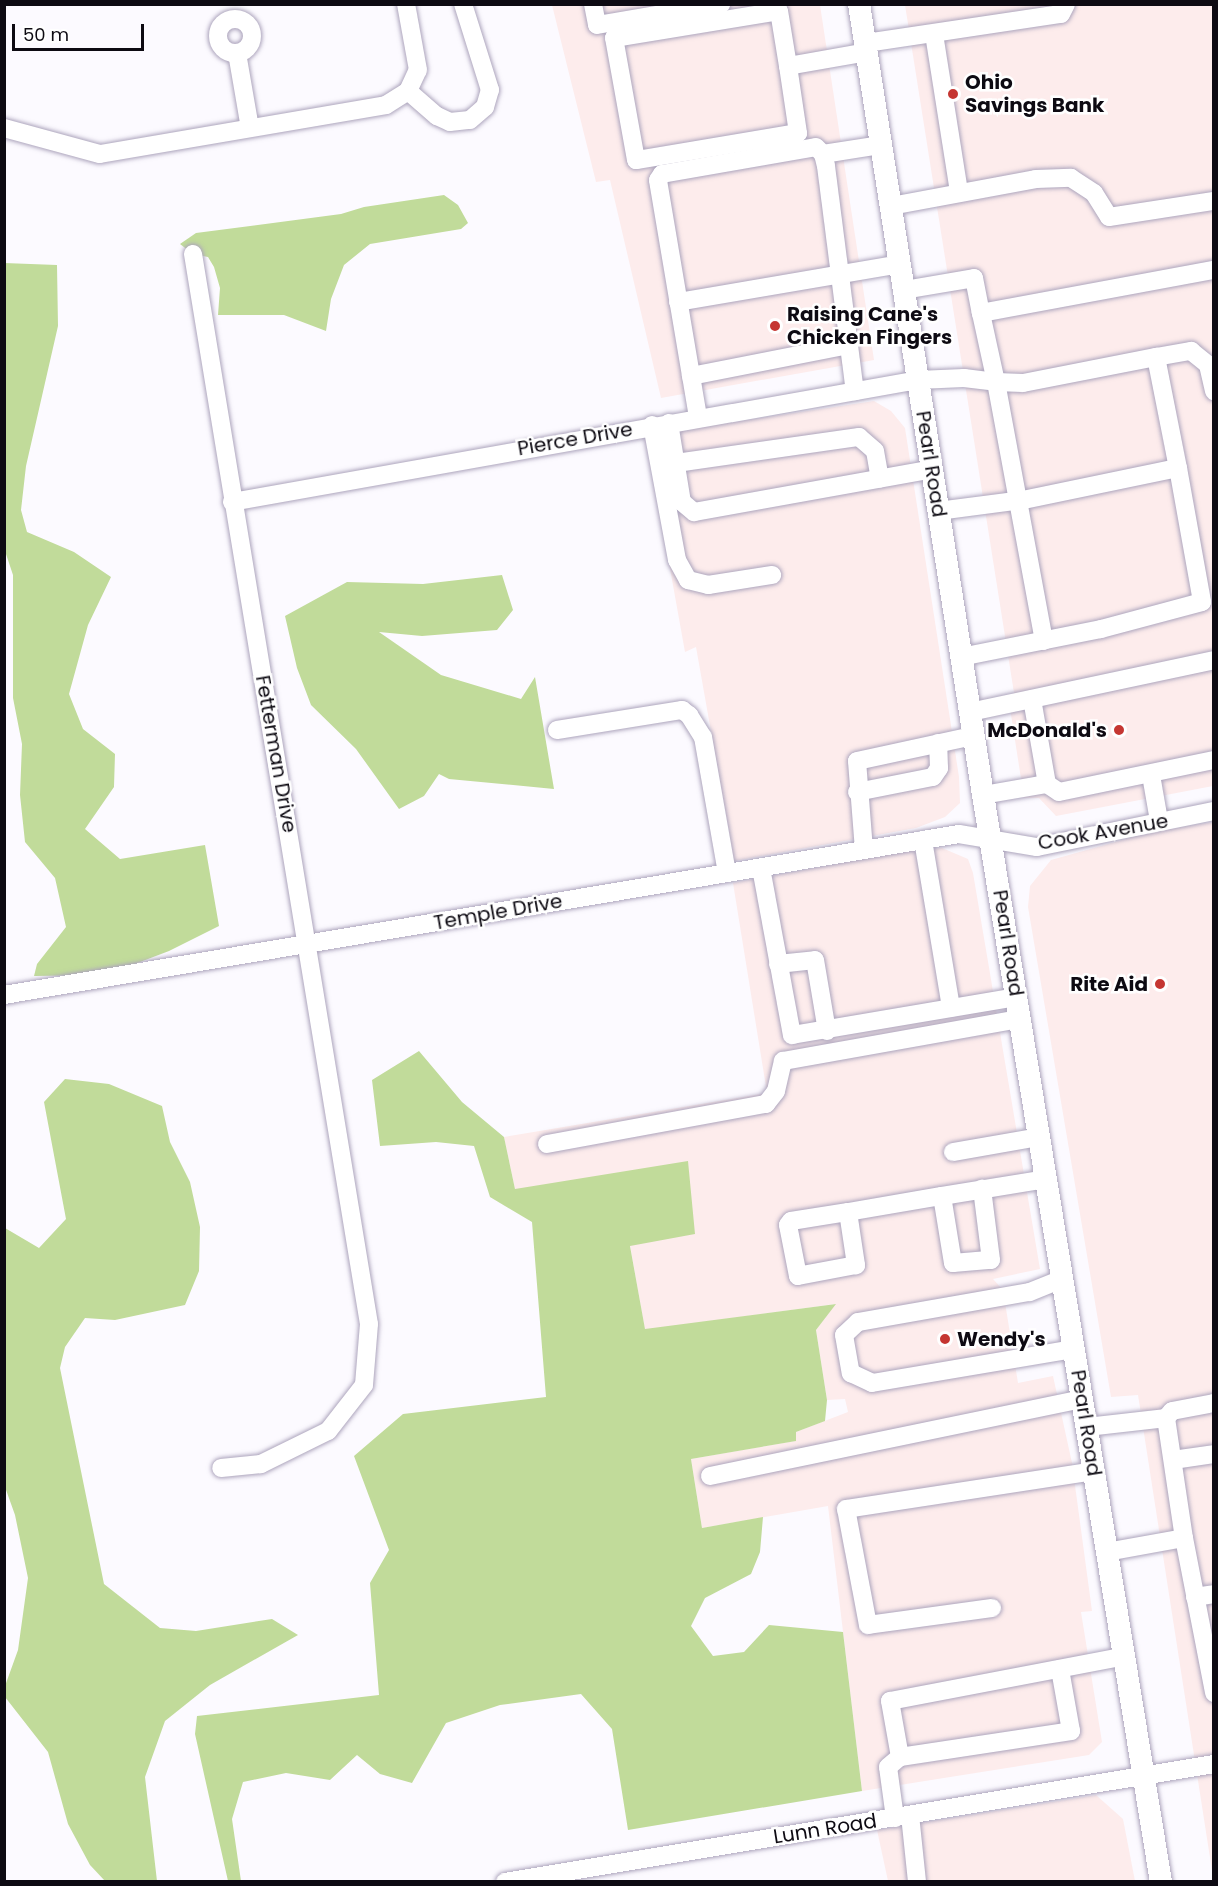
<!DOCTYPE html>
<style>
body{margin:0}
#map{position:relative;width:1218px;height:1886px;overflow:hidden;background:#fcfaff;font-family:Poppins,sans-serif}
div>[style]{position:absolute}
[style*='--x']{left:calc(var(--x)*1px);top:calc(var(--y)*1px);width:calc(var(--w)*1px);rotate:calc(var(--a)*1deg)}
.commercial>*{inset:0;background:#fdecec}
.green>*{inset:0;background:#c1db9a}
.roads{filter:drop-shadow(0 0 2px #ada5bd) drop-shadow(0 0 2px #ada5bd)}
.minor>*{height:18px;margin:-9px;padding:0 9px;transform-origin:9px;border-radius:9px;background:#fff}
.minor>.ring{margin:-9px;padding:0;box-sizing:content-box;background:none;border:18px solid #fff;border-radius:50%}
.major>*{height:22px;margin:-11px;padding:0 11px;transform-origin:11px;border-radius:11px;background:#fff}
.dots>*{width:16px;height:16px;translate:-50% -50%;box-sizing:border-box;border:3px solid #fff;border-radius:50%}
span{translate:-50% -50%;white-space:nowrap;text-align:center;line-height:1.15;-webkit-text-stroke:5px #fff;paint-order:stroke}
.poi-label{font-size:20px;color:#0d0a12;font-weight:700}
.left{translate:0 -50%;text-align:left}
.right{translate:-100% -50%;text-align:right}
.street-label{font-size:20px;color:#0d0a12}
.frame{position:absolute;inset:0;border:6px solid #0d0a12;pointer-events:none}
.scale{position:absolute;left:12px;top:24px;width:132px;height:27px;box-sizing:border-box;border:3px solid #0d0a12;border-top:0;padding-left:8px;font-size:18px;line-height:21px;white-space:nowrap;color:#0d0a12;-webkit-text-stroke:4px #fff;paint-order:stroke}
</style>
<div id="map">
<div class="commercial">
<div style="clip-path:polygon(552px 5px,820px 5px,874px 360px,661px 398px,610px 180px,596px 182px)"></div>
<div style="clip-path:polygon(905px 5px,1213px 5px,1213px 786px,1056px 816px,1039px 798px,1024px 798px,1008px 695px,1014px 693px)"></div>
<div style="clip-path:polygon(874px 401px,891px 411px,905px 428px,959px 777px,960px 803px,945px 817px,916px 828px,734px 861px,696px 647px,685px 652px,646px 435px)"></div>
<div style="clip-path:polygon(1213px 822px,1213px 1877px,1138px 1395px,1111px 1397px,1028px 907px,1030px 886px,1051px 860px,1151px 832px)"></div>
<div style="clip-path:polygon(942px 848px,968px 859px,973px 873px,1040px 1269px,993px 1279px,1003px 1290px,1018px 1383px,1053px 1376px,1072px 1463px,1092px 1611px,1081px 1612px,1102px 1742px,1089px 1755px,862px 1791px,828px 1506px,702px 1528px,691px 1459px,795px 1441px,796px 1432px,848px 1412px,845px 1399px,827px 1400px,816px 1330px,835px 1304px,645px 1330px,630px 1245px,515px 1189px,504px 1137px,767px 1093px,733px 883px,912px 850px)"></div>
<div style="clip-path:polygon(1096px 1795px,1123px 1819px,1135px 1881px,888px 1881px,877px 1830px)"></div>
</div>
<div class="green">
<div style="clip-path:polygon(444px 195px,458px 205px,468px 223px,461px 229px,370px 244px,344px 265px,331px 299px,326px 331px,284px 315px,218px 315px,220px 288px,214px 267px,208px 257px,193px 254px,180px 244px,196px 233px,341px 214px,364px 207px)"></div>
<div style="clip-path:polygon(4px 263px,57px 265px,58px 326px,26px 466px,21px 510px,27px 532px,74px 552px,111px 577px,88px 625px,69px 694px,83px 729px,115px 754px,114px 787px,85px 829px,120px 859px,205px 845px,219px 926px,169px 951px,106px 975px,34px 976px,37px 964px,66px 927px,55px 878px,25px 842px,20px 795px,22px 744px,13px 698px,13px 575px,4px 548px)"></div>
<div style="clip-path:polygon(502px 575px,513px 610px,497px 630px,422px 636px,379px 632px,441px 675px,521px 699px,535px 677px,554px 789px,449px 779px,439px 774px,424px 796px,399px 809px,356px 749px,311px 705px,297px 668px,285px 616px,347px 582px,423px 584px)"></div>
<div style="clip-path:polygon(419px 1051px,462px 1102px,504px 1137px,515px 1189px,688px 1161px,695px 1234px,630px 1246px,645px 1329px,836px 1304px,816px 1330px,827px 1400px,825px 1421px,796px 1432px,796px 1441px,691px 1459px,702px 1528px,763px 1517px,760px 1552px,751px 1574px,705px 1598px,691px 1626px,713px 1656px,744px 1652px,769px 1625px,843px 1632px,862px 1791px,628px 1830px,612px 1729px,581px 1694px,500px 1705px,446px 1723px,412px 1783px,380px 1774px,357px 1755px,330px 1780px,286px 1773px,243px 1782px,232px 1819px,241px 1881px,228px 1881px,195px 1734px,197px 1716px,379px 1695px,370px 1583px,389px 1550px,354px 1456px,403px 1414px,546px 1397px,532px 1222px,490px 1197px,474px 1146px,436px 1142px,380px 1146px,372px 1080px)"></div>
<div style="clip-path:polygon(65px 1079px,109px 1084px,162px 1106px,170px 1142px,190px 1182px,200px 1227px,199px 1271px,185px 1305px,115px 1320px,85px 1318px,65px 1347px,60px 1368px,104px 1584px,160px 1628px,196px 1631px,272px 1619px,298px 1635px,210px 1685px,165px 1721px,145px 1777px,157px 1881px,105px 1881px,90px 1865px,68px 1824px,48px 1752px,5px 1697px,5px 1686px,18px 1650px,28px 1578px,15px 1515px,5px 1487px,5px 1228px,39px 1248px,66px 1219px,44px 1102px)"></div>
</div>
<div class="roads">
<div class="minor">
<div style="--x:593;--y:4;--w:21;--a:79"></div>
<div style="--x:597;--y:25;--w:126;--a:-9.6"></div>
<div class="ring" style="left:218px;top:19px;width:16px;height:16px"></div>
<div style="--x:934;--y:34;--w:160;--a:81"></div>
<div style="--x:866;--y:43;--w:197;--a:-8.5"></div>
<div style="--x:1061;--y:14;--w:11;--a:-63"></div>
<div style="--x:237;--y:53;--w:76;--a:80.2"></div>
<div style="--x:788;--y:66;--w:68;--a:81.5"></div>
<div style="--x:798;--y:133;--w:164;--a:170.5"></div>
<div style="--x:636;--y:160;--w:124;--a:-100.2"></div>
<div style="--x:614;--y:38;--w:167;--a:-9.3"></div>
<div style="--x:779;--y:11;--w:56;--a:80.7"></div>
<div style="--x:788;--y:66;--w:80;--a:-10"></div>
<div style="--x:408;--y:91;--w:38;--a:41"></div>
<div style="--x:437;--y:116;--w:14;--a:25"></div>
<div style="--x:450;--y:122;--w:20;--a:-6"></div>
<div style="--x:470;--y:120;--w:20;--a:-41"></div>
<div style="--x:485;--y:107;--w:18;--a:-74"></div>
<div style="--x:490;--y:90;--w:90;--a:-107.4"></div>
<div style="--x:4;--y:128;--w:99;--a:15.2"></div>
<div style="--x:100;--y:154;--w:290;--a:-9.7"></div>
<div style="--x:386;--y:105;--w:26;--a:-32"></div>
<div style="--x:408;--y:91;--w:23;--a:-65"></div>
<div style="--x:418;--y:70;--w:67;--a:-100.3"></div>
<div style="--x:823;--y:154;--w:59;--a:-8.8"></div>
<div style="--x:891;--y:206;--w:147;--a:-10.5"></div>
<div style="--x:1036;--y:179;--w:35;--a:-2"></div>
<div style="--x:1071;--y:178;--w:27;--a:33"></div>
<div style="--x:1094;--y:193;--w:28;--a:58"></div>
<div style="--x:1109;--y:217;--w:106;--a:-8.7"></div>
<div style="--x:193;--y:254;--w:1084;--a:80.66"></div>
<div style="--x:369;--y:1324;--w:61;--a:94.7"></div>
<div style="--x:364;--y:1385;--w:58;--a:128"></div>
<div style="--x:328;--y:1431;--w:75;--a:153.8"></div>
<div style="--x:261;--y:1464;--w:40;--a:174.3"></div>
<div style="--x:904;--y:290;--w:71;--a:-9.7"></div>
<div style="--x:974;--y:278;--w:36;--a:79"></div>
<div style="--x:678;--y:302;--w:225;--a:-9.7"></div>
<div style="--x:1156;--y:357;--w:36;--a:-10"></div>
<div style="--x:1191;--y:351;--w:22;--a:39"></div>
<div style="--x:1208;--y:365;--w:27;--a:77"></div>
<div style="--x:691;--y:376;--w:161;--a:-11.1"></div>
<div style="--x:698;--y:417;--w:240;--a:-99.6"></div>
<div style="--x:658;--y:180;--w:7;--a:-56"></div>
<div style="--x:662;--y:174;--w:156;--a:-9.9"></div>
<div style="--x:816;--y:147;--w:10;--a:45"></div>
<div style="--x:823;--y:154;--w:12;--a:76"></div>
<div style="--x:826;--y:166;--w:227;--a:82.7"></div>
<div style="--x:669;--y:423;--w:80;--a:80.7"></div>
<div style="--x:682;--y:502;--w:16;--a:40"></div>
<div style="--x:694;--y:512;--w:242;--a:-10.2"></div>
<div style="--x:652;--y:425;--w:137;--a:79.5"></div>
<div style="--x:677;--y:560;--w:23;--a:61"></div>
<div style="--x:688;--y:580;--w:21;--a:14"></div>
<div style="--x:708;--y:585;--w:65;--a:-8.9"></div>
<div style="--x:676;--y:463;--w:185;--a:-8.1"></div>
<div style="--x:859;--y:437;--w:21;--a:41"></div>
<div style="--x:875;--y:451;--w:28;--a:80"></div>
<div style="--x:232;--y:502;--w:697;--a:-10.08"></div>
<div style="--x:918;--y:380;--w:46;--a:-2.5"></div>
<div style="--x:964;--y:378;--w:32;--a:7"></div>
<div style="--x:996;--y:382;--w:71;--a:-102.3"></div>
<div style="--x:981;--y:313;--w:237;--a:-10.5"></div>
<div style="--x:938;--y:511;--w:86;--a:-7.4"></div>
<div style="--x:1023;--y:500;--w:158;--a:-11.7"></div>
<div style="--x:1178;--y:468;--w:136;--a:79.8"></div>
<div style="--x:1202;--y:602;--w:105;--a:165"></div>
<div style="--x:1101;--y:629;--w:143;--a:168.7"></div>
<div style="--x:1044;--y:641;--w:263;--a:-100.5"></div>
<div style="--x:996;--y:382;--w:27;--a:2"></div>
<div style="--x:1023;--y:383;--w:136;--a:-11.1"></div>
<div style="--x:1156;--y:357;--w:113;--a:78.8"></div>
<div style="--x:1032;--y:699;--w:86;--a:80"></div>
<div style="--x:970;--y:712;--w:249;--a:-12"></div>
<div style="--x:557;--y:730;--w:127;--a:-9.1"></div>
<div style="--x:682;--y:710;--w:9;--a:36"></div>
<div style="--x:689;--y:715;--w:26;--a:58"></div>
<div style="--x:703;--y:737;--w:138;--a:80"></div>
<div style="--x:1151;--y:775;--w:47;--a:80.1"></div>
<div style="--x:857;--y:792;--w:77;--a:-11.2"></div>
<div style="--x:933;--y:777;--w:11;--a:-56"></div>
<div style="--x:939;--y:768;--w:25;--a:-92"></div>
<div style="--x:983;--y:795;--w:65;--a:-9.8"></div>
<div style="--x:1047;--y:784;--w:14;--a:34"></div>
<div style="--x:1059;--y:792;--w:158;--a:-11.7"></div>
<div style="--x:923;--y:840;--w:170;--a:80.5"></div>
<div style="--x:864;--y:850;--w:89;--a:-94.5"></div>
<div style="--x:857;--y:761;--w:119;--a:-12.2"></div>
<div style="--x:761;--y:868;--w:170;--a:79.5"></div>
<div style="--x:792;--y:1035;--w:227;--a:-9.6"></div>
<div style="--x:778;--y:964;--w:37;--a:-6"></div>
<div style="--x:815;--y:960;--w:72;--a:80.4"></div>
<div style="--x:4;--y:995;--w:968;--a:-9.57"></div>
<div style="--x:959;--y:834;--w:79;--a:9.5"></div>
<div style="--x:1037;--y:847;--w:181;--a:-11.5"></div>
<div style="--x:547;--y:1144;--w:223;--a:-10.4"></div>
<div style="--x:766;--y:1104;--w:16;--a:-52"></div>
<div style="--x:776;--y:1091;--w:31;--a:-77"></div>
<div style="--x:783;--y:1061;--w:240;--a:-10.1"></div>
<div style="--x:953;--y:1152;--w:87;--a:-9.9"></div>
<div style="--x:942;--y:1196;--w:68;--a:80.7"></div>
<div style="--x:953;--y:1263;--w:38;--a:-5"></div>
<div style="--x:991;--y:1260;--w:72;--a:-97.2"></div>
<div style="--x:848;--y:1212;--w:54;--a:81.4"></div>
<div style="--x:856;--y:1265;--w:59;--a:169.3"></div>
<div style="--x:798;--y:1276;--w:52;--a:-101.1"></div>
<div style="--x:788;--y:1225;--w:5;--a:-53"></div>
<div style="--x:791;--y:1221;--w:58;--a:-9"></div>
<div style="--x:848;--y:1212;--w:95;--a:-9.7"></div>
<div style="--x:942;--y:1196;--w:105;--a:-9.3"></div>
<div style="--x:1062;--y:1279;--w:35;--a:158"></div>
<div style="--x:1029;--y:1292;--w:174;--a:170"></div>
<div style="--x:858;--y:1322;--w:19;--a:137"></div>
<div style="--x:844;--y:1335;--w:39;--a:80"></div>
<div style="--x:851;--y:1373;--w:23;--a:25"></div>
<div style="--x:872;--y:1383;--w:205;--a:-9.6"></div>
<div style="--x:1166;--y:1418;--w:9;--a:-49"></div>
<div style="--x:1172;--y:1411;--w:43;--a:-10.8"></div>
<div style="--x:1087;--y:1427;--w:80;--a:-6.5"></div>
<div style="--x:1166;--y:1418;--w:121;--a:81.5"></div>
<div style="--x:1184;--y:1538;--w:78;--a:169.7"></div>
<div style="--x:1173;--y:1460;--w:41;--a:-8.3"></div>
<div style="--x:710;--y:1476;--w:380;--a:-11.7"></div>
<div style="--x:1184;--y:1538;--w:158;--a:79"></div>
<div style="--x:1195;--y:1597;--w:19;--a:-9"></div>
<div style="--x:992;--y:1608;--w:125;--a:172.2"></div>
<div style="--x:868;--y:1625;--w:118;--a:-100.7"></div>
<div style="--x:846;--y:1509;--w:250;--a:-8.7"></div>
<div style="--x:900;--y:1757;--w:57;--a:-100.1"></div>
<div style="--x:890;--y:1701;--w:239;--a:-10.8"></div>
<div style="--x:910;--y:1815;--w:67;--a:84"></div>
<div style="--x:895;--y:1818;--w:51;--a:-97.8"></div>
<div style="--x:888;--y:1767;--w:16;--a:-40"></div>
<div style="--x:900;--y:1757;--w:173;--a:-8.6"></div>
<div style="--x:1071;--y:1731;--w:63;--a:-100.1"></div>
<div style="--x:505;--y:1882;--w:719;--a:-9.45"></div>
</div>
<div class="major">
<div style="--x:859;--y:4;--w:801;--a:81.09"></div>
<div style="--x:983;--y:795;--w:1101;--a:80.7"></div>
</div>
</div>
<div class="dots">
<div style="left:953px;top:94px;background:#c53632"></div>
<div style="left:775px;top:326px;background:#c53632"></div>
<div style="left:1119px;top:730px;background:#c53632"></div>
<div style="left:1160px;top:984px;background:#c53632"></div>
<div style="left:945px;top:1339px;background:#c53632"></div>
</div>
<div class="poi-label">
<span class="left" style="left:965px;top:94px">Ohio<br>Savings Bank</span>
<span class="left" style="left:787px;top:326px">Raising Cane's<br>Chicken Fingers</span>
<span class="right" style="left:1107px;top:730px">McDonald's</span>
<span class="right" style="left:1148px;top:984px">Rite Aid</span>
<span class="left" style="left:957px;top:1339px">Wendy's</span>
</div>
<div class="street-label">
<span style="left:575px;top:439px;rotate:-10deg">Pierce Drive</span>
<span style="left:931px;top:464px;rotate:81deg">Pearl Road</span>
<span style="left:276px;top:754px;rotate:80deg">Fetterman Drive</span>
<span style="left:1103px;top:832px;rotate:-10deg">Cook Avenue</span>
<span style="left:498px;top:912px;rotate:-10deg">Temple Drive</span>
<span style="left:1008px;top:943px;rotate:81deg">Pearl Road</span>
<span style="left:1086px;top:1423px;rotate:81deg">Pearl Road</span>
<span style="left:825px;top:1829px;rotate:-9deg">Lunn Road</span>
</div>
<div class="frame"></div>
<div class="scale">50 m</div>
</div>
